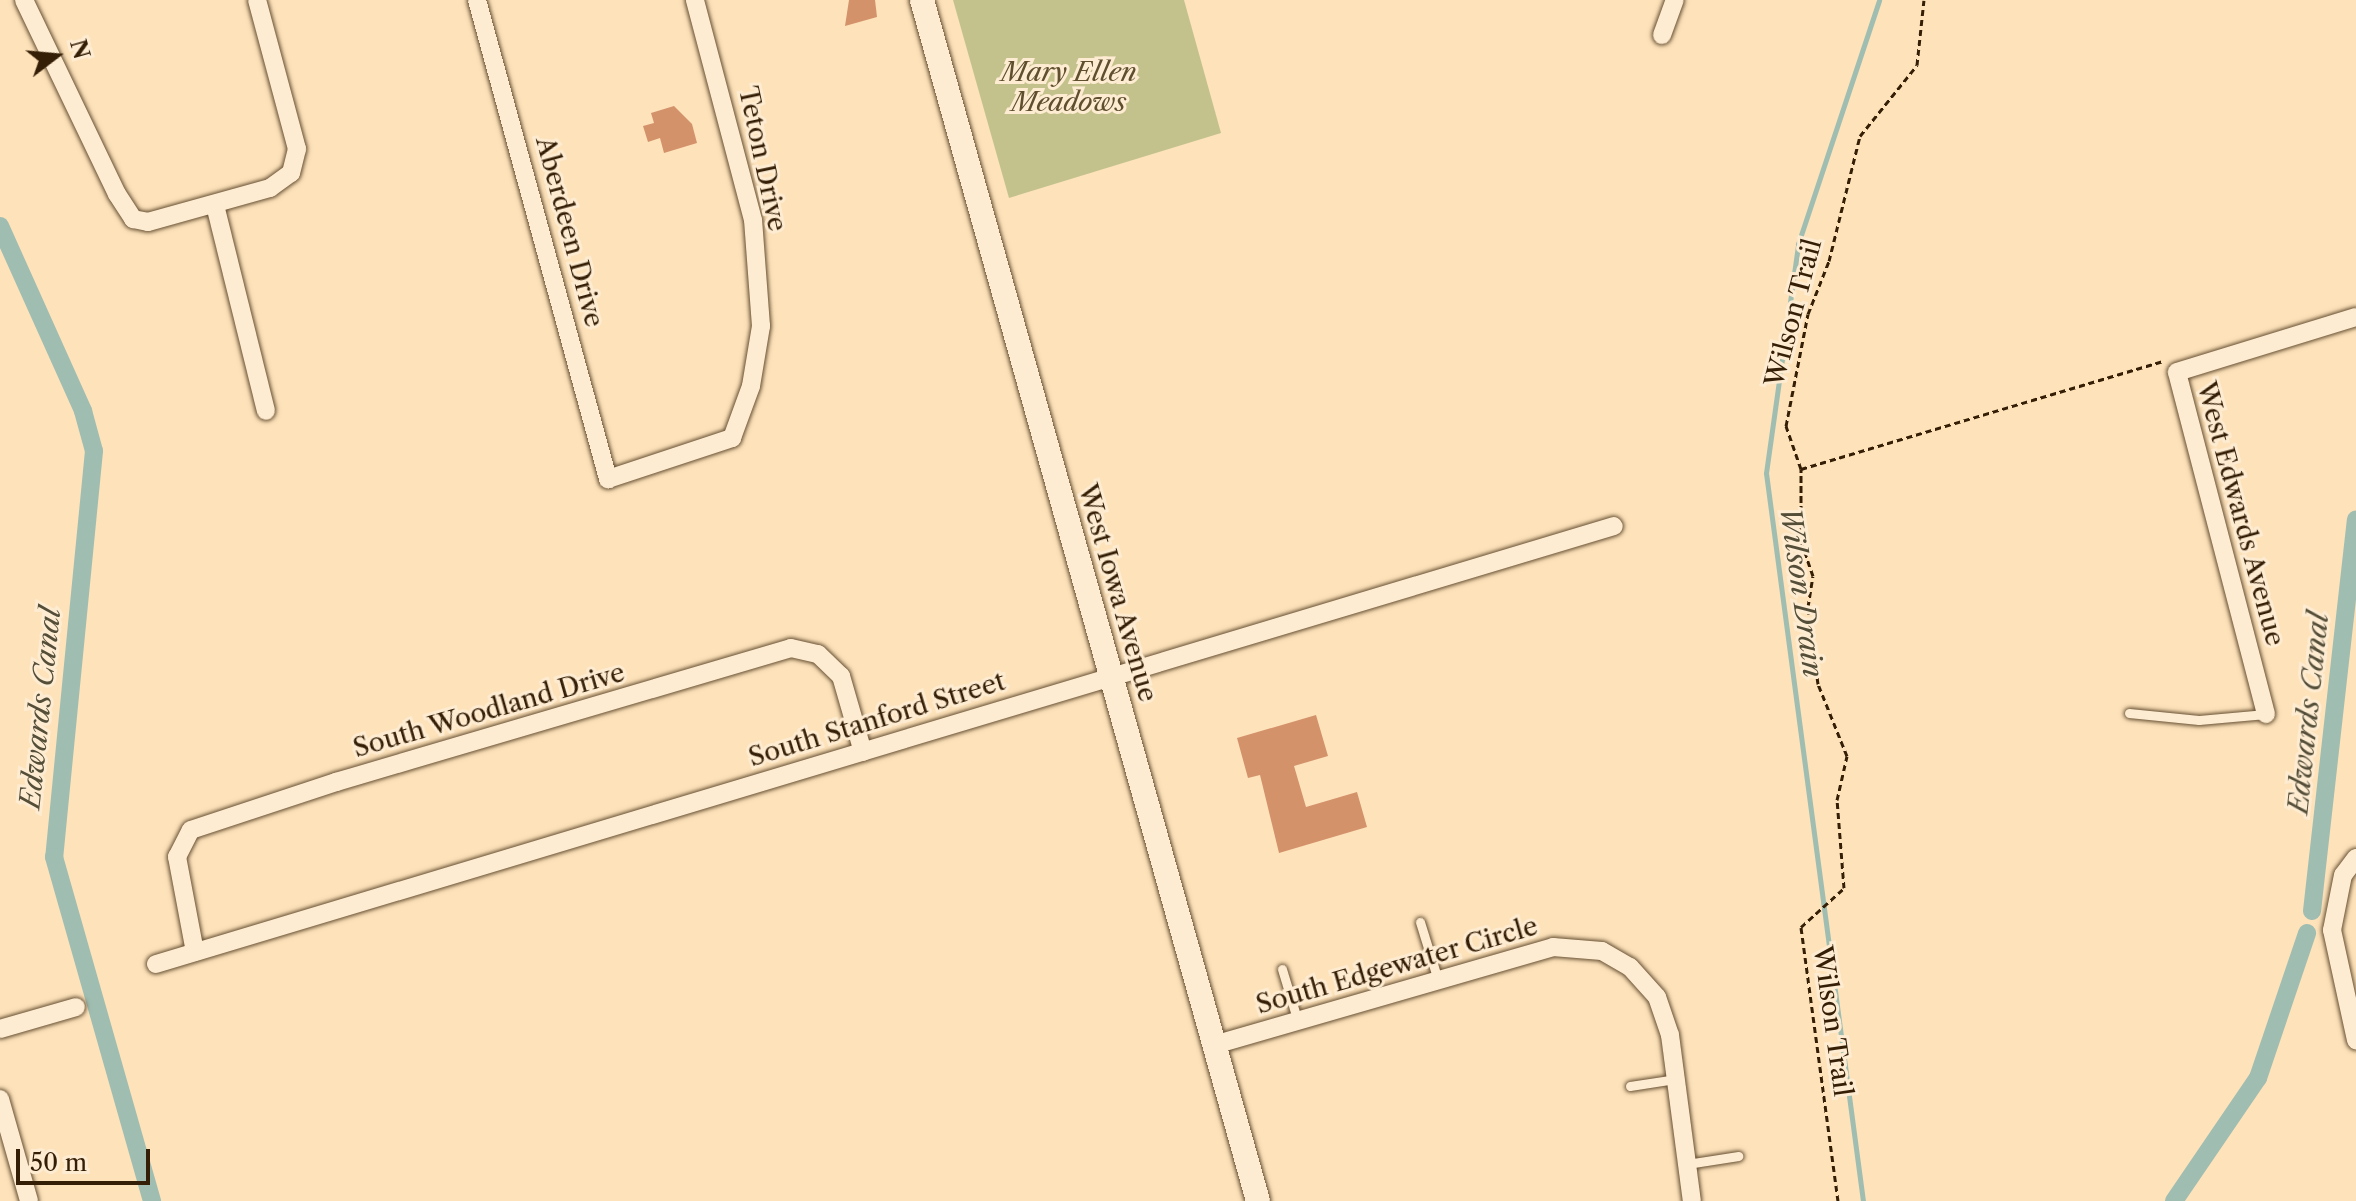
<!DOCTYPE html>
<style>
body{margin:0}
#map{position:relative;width:2356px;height:1201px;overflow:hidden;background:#fde2ba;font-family:"Libre Caslon Text",serif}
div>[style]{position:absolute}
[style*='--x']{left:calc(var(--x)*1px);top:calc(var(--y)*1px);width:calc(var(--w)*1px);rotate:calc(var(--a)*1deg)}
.green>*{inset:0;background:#c3c28d}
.stream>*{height:5px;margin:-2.5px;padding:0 2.5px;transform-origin:2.5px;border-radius:2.5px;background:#9fbdb1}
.canal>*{height:18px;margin:-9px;padding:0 9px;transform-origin:9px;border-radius:9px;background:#9fbdb1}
.building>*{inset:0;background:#d4926b}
.path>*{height:3px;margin-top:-1.5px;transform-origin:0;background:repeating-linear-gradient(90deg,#341e05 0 6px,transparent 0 10px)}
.roads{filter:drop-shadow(0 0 2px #664f32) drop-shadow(0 0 2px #664f32)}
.lane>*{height:9px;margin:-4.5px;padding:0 4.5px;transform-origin:4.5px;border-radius:4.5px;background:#feecd2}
.street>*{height:18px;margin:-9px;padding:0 9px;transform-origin:9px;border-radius:9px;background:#feecd2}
.secondary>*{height:24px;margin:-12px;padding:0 12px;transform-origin:12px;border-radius:12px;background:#feecd2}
span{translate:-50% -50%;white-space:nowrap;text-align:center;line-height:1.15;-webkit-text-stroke:6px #feecd2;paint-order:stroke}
.park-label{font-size:26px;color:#5f4f2e;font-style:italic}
.street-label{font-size:26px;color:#341e05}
.water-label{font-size:28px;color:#544e39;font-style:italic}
.north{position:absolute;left:16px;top:16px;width:80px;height:80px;-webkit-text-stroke:6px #feecd2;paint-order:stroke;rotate:74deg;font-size:22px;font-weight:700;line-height:32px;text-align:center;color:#341e05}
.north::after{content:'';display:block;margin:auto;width:28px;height:36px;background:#341e05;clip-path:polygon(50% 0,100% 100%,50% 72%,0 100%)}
.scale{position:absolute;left:16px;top:1149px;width:134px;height:36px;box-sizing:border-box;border:4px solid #341e05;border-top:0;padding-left:10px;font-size:24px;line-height:28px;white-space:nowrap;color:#341e05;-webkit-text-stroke:6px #feecd2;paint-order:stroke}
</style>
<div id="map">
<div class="green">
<div style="clip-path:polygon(953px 0,1184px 0,1221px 133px,1009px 198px)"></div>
</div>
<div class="stream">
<div style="--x:1863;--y:1201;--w:734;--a:-97.59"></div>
<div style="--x:1766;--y:473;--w:231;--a:-82"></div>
<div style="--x:1798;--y:244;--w:257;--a:-71.6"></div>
</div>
<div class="canal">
<div style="--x:0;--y:226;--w:203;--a:65.8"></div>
<div style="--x:83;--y:411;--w:41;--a:74.6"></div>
<div style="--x:94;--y:451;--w:408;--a:95.6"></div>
<div style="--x:54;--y:857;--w:358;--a:74.1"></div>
<div style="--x:2312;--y:911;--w:394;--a:-83.6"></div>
<div style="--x:2174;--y:1201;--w:149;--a:-55.7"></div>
<div style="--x:2258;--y:1078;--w:153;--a:-71.3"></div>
</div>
<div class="building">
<div style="clip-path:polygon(849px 0,875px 0,877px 17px,845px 26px)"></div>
<div style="clip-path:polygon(674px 106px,692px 124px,697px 143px,664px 153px,660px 138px,648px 142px,643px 126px,654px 123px,651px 113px)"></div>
<div style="clip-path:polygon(1316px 715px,1328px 756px,1294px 766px,1306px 807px,1357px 792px,1367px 827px,1279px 853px,1260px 775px,1248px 778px,1237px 738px)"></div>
</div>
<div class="path">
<div style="--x:1801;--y:469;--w:378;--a:-16.6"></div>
<div style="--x:1838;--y:1201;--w:276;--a:-97.7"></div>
<div style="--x:1801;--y:927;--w:58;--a:-42.2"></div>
<div style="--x:1844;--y:888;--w:88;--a:-94.5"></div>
<div style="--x:1837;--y:800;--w:45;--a:-77.2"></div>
<div style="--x:1847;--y:756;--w:78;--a:-111.9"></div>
<div style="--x:1818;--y:684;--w:78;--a:-97.4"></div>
<div style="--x:1808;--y:607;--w:31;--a:-81"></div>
<div style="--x:1813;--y:576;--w:36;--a:-109"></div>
<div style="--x:1801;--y:542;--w:73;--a:-90"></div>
<div style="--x:1801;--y:469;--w:46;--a:-109.2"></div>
<div style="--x:1786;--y:426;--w:114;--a:-78.9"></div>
<div style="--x:1808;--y:314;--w:57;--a:-68.4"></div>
<div style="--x:1829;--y:261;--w:129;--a:-76.1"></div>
<div style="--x:1860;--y:136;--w:91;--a:-51.2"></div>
<div style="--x:1917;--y:65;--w:65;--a:-83.9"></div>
</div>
<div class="roads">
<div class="lane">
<div style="--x:2129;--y:713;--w:70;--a:5.7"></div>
<div style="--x:2199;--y:720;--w:67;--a:-5.1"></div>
<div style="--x:1420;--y:922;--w:61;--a:72.8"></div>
<div style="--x:1282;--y:969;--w:55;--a:73.2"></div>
<div style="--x:1630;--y:1086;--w:47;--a:-8.7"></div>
<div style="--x:1687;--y:1164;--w:52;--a:-8.9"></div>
</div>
<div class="street">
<div style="--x:24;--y:0;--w:215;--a:64.4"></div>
<div style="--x:117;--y:194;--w:30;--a:57"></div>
<div style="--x:133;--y:219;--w:15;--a:11"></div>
<div style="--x:148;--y:222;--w:127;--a:-15.6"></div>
<div style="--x:270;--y:188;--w:26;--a:-36"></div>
<div style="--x:291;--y:173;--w:25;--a:-76"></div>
<div style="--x:297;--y:149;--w:154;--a:-105"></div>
<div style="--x:477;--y:0;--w:497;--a:74.7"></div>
<div style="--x:608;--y:479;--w:131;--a:-18.3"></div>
<div style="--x:732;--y:438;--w:55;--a:-69.9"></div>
<div style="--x:751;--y:386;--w:61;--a:-80.5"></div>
<div style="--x:761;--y:326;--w:106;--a:-94.3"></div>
<div style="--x:753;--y:220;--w:228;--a:-104.8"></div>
<div style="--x:1662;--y:35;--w:37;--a:-70"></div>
<div style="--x:215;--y:205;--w:212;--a:76.1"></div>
<div style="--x:2266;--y:714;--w:353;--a:-104.6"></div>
<div style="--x:2177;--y:372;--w:187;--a:-17.1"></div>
<div style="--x:2356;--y:858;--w:21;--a:127"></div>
<div style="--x:2343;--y:875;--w:56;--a:101.3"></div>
<div style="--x:2332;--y:930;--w:113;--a:77.7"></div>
<div style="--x:195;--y:952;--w:97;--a:-100.7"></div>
<div style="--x:177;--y:857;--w:30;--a:-63"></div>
<div style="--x:191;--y:830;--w:153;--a:-18.3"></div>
<div style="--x:336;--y:782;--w:474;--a:-16.4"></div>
<div style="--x:791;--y:648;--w:28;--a:13"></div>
<div style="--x:818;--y:654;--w:32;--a:44"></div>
<div style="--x:841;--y:676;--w:79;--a:73.9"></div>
<div style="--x:156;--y:964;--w:1522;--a:-16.72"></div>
<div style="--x:0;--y:1029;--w:79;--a:-16.1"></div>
<div style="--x:1214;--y:1045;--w:353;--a:-16.1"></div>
<div style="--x:1553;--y:947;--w:49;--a:4.7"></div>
<div style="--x:1602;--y:951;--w:32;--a:30"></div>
<div style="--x:1630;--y:967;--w:40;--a:48"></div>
<div style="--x:1657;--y:997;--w:40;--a:71.1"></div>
<div style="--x:1670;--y:1035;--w:167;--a:82.5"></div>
<div style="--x:0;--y:1099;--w:106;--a:74.1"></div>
</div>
<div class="secondary">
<div style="--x:922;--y:0;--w:1247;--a:74.37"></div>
</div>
</div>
<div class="park-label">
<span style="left:1069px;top:88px">Mary Ellen<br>Meadows</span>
</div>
<div class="street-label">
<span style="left:762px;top:159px;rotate:78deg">Teton Drive</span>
<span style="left:569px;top:232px;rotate:75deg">Aberdeen Drive</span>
<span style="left:1794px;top:313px;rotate:-75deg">Wilson Trail</span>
<span style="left:2240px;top:514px;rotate:75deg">West Edwards Avenue</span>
<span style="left:1117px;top:593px;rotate:74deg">West Iowa Avenue</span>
<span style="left:489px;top:711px;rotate:-16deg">South Woodland Drive</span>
<span style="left:877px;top:720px;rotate:-17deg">South Stanford Street</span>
<span style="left:1397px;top:966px;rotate:-16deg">South Edgewater Circle</span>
<span style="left:1832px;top:1021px;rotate:82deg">Wilson Trail</span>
</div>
<div class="water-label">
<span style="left:1802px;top:592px;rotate:82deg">Wilson Drain</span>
<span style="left:40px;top:708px;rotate:-84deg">Edwards Canal</span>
<span style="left:2308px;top:713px;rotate:-84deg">Edwards Canal</span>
</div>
<div class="north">N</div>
<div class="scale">50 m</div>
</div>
